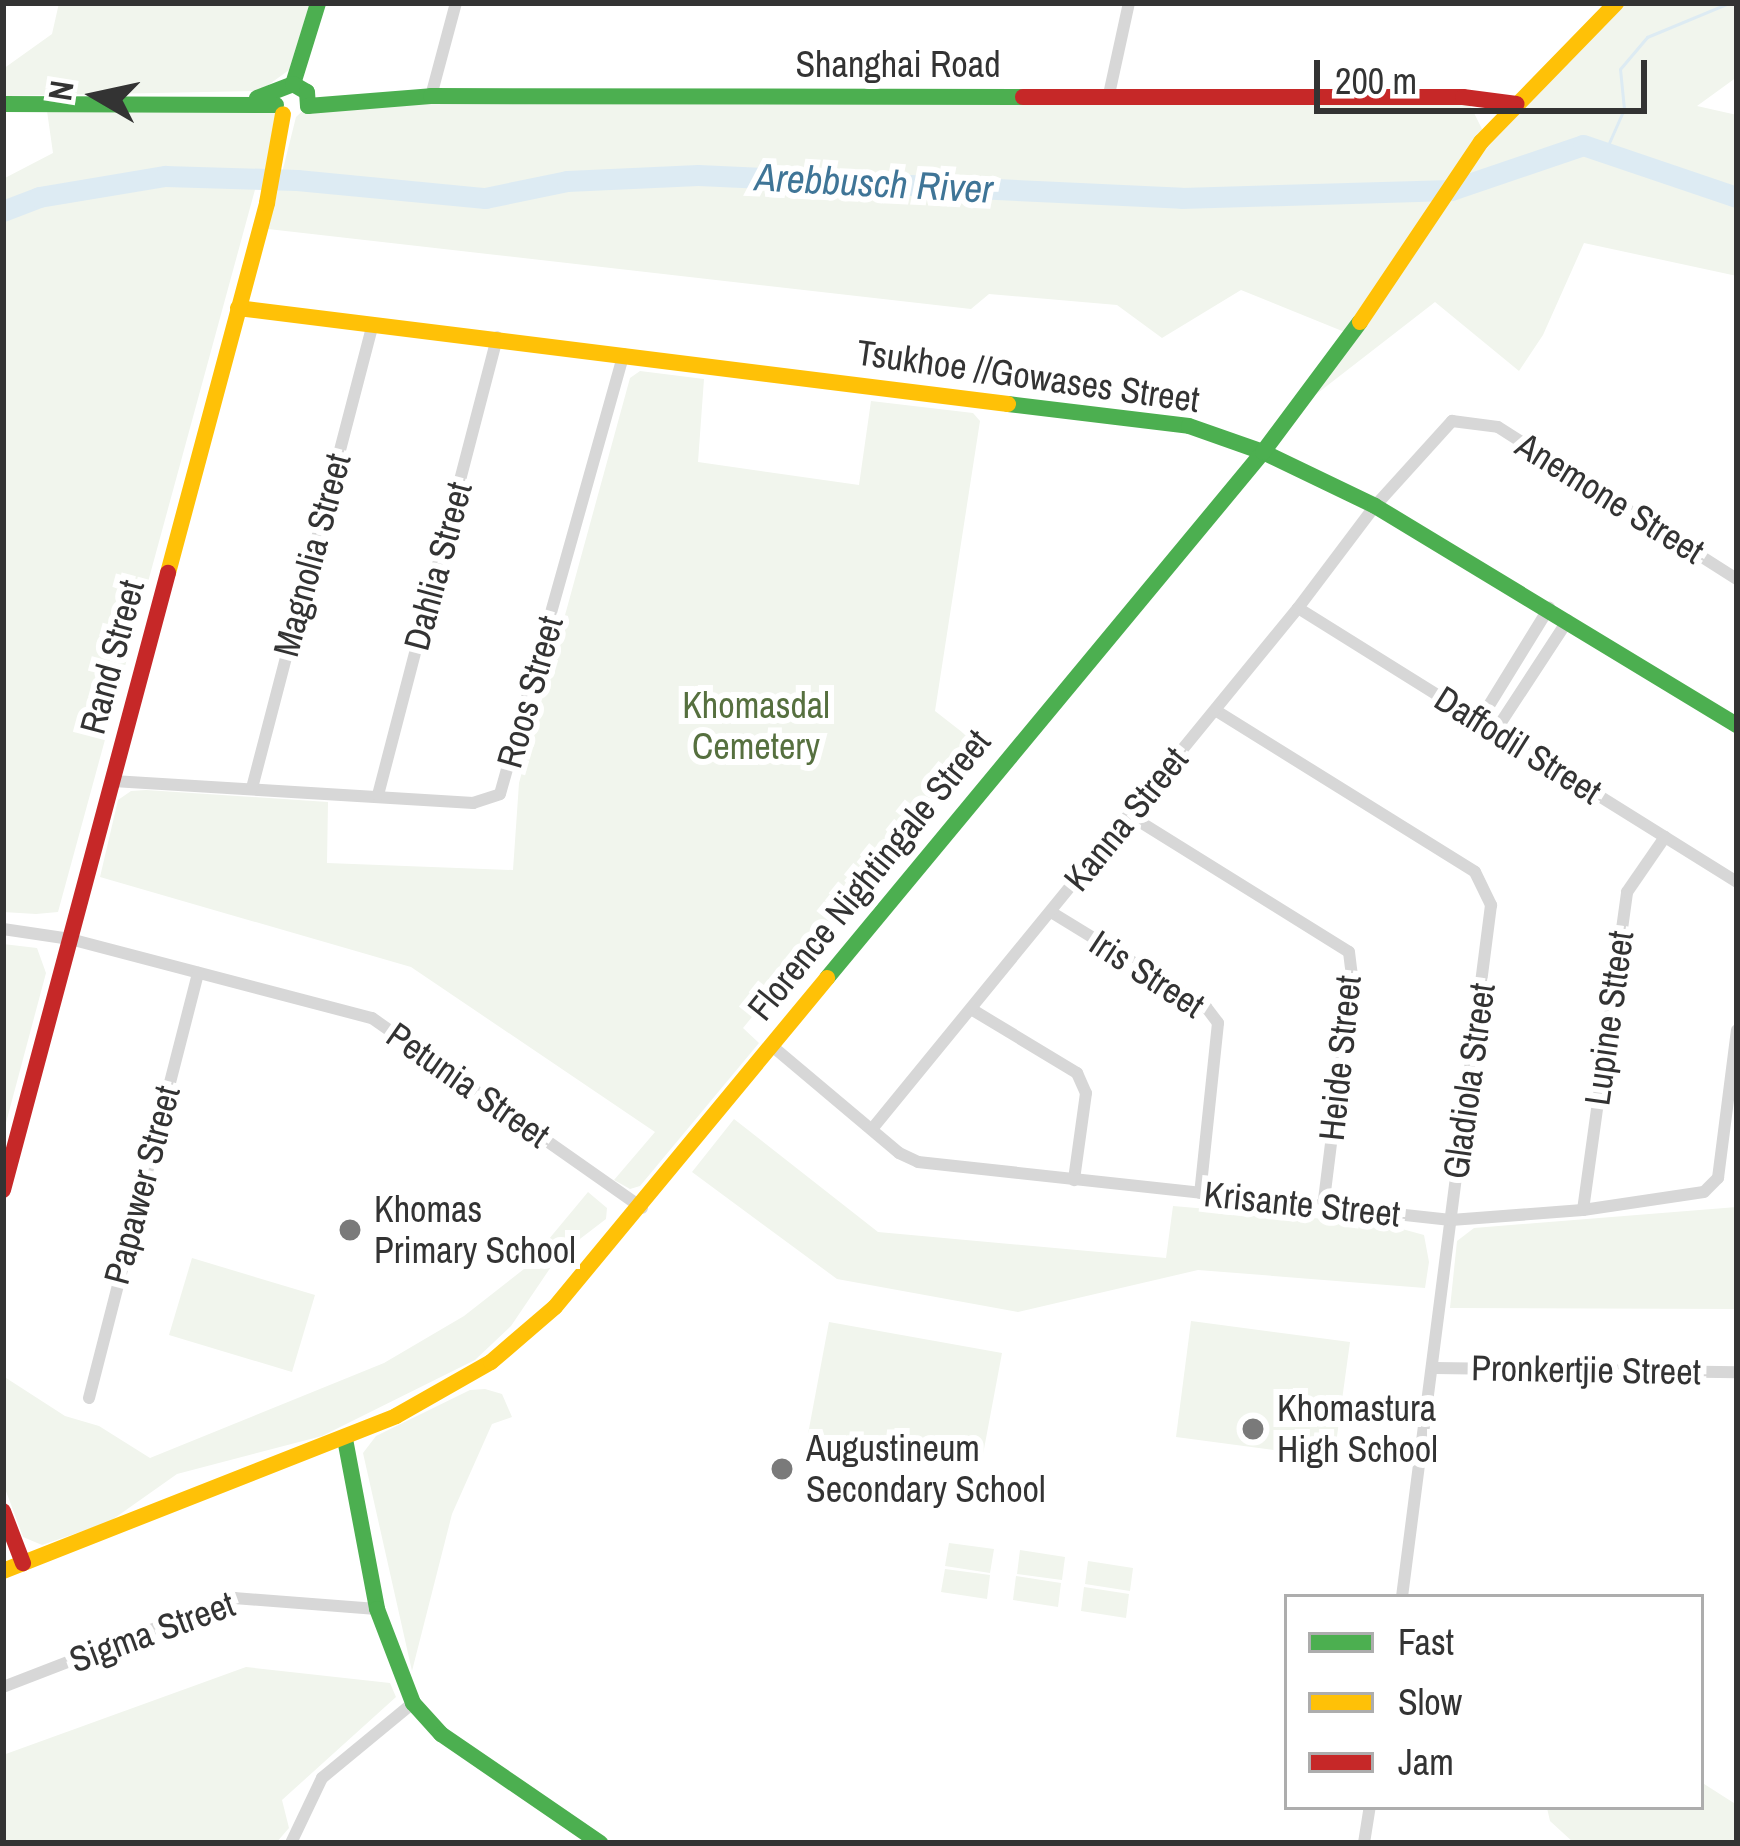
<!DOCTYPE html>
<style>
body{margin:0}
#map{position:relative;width:1740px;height:1846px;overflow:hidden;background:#fff;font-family:"Archivo Narrow",sans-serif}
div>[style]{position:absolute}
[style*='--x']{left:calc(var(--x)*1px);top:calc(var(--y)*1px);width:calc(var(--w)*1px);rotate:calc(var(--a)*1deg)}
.green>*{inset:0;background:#f1f5ed}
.stream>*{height:3px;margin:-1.5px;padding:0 1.5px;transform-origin:1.5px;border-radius:1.5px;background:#ddebf3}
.river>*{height:21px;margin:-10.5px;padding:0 10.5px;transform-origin:10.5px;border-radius:10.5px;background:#ddebf3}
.street>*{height:12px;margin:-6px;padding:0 6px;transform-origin:6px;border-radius:6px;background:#d7d7d7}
.fast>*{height:16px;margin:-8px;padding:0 8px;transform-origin:8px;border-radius:8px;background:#4caf50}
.slow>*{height:16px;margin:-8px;padding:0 8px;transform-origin:8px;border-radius:8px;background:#ffc107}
.jam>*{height:16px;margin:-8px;padding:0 8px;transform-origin:8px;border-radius:8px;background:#c62828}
.dots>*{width:33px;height:33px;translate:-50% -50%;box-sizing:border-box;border:6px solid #fff;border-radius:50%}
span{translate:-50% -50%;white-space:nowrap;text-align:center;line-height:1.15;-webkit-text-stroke:12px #fff;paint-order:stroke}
.street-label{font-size:36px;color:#333}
.park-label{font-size:36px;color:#56703f}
.poi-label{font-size:36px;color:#333}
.left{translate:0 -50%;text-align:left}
.water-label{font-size:39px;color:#3f7597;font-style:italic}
.frame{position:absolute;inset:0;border:6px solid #333;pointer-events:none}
.legend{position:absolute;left:1284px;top:1594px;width:420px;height:216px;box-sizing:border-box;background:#fff;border:3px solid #adadad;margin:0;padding:15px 21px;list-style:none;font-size:36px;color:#333}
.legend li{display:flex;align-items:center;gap:24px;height:60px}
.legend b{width:60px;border:3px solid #adadad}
.north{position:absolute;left:36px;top:36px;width:120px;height:120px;-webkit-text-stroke:9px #fff;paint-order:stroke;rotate:279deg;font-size:33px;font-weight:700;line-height:48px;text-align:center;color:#333}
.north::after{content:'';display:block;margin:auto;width:42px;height:54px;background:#333;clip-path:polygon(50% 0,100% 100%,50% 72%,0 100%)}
.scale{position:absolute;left:1314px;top:60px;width:333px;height:54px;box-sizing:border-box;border:6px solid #333;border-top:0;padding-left:15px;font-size:36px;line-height:42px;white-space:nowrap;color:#333;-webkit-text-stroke:9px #fff;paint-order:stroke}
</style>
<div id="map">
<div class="green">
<div style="clip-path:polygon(59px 3px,310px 3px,289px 70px,260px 91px,3px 96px,3px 69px,52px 34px)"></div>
<div style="clip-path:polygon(1616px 3px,1737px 3px,1737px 77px,1697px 106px,1737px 115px,1737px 276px,1584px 243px,1543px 335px,1519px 371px,1435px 302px,1292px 413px,1352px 335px,1241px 290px,1162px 338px,1117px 305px,989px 294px,971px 309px,268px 229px,296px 117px,308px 106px,340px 101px,1469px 103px,1483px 131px)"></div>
<div style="clip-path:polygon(46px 104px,276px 105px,271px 179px,165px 176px,134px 182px,168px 179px,256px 186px,58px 912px,36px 914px,3px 912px,3px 179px,53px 153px)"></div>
<div style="clip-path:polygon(640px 371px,704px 379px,698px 462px,859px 485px,871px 401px,973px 413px,980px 421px,935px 711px,976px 743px,743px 1028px,759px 1043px,640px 1186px,630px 1189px,614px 1180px,655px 1132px,411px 967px,100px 877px,118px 800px,131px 791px,146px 790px,328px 802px,327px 863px,513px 870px,519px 783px,630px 378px)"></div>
<div style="clip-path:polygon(3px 944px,37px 948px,46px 973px,3px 1134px)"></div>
<div style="clip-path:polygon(734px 1119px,878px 1232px,1166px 1258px,1173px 1206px,1384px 1224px,1424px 1235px,1429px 1262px,1425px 1288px,1198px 1270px,1018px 1312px,837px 1279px,692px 1172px)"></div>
<div style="clip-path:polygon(588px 1192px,607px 1208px,606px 1219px,559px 1255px,511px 1326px,475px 1360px,322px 1436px,177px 1474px,109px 1522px,42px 1545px,23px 1537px,3px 1483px,3px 1376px,65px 1416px,99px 1426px,150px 1458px,384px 1363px,464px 1316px,524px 1269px)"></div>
<div style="clip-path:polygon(1737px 1207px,1737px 1309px,1450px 1308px,1457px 1241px,1474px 1228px)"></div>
<div style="clip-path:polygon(192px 1258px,315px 1295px,292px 1372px,169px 1335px)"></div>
<div style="clip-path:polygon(1191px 1321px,1350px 1342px,1334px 1458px,1176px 1437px)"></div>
<div style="clip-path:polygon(829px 1322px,1002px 1353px,981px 1465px,808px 1434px)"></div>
<div style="clip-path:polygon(485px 1389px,502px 1394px,512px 1417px,492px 1424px,452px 1514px,412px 1671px,363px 1453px,376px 1436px,470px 1390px)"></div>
<div style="clip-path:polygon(949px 1543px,994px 1549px,990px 1573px,945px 1566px)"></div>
<div style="clip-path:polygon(1020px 1550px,1065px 1557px,1062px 1580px,1017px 1574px)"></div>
<div style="clip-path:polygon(1088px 1561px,1133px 1568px,1130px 1591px,1085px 1584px)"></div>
<div style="clip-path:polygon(945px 1569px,990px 1575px,987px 1599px,941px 1592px)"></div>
<div style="clip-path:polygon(1016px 1576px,1061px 1583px,1058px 1607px,1013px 1600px)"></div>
<div style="clip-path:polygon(1084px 1587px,1129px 1594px,1126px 1618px,1081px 1611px)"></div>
<div style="clip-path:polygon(246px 1667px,390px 1683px,396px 1697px,282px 1800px,289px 1828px,276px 1843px,3px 1843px,3px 1755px)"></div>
<div style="clip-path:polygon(1701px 1782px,1737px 1805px,1737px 1843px,1574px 1843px,1550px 1821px,1547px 1808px,1701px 1807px)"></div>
</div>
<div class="stream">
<div style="--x:1605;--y:152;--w:47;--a:-66.2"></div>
<div style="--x:1624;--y:109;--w:40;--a:-95.7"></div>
<div style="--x:1620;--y:69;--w:42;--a:-49.8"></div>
<div style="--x:1647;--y:37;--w:89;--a:-22.5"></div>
</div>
<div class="river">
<div style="--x:3;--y:211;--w:39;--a:-21"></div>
<div style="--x:39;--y:197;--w:128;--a:-9.5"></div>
<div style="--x:165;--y:176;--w:132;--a:1.7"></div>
<div style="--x:297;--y:180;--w:189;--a:5.5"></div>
<div style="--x:485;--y:198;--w:84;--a:-11.7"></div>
<div style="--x:567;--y:181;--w:131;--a:-2.6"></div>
<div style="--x:698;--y:175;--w:484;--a:2.7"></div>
<div style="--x:1181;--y:198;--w:270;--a:-1.7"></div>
<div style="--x:1451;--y:190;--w:139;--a:-18.8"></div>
<div style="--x:1583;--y:145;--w:163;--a:18.7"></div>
</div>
<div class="street">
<div style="--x:431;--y:96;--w:96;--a:-75"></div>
<div style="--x:1108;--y:99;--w:98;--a:-77.7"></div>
<div style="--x:1298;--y:608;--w:517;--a:31.97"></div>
<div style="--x:1215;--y:710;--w:306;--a:31.9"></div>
<div style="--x:1475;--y:872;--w:37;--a:64"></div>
<div style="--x:1491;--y:905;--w:698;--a:97.33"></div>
<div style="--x:1480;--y:720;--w:132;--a:-58.4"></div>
<div style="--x:1496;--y:730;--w:131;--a:-56.8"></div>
<div style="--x:113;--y:781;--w:361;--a:3.5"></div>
<div style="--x:473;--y:803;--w:28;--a:-18"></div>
<div style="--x:500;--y:794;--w:457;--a:-74.3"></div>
<div style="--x:252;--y:788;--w:480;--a:-75.4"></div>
<div style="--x:378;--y:795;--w:473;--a:-75.4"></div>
<div style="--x:1129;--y:815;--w:259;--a:31.9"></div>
<div style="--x:1349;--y:952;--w:23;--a:83"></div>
<div style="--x:1352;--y:975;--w:234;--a:97.1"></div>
<div style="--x:1051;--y:912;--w:182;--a:31.5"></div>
<div style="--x:1206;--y:1007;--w:20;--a:53"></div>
<div style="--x:1218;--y:1023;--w:171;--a:96"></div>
<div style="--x:3;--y:929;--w:68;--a:8.5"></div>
<div style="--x:70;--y:939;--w:312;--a:14.7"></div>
<div style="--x:372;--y:1018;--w:330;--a:35.1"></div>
<div style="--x:971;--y:1009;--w:124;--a:31.1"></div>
<div style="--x:1077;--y:1073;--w:22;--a:66"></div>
<div style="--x:1086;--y:1093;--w:88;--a:97.9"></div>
<div style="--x:772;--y:1046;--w:166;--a:40.1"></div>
<div style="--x:899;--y:1153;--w:21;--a:25"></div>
<div style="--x:918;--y:1162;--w:536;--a:6.21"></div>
<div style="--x:1451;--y:1220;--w:132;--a:-4.3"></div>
<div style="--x:1583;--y:1210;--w:122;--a:-8.5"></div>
<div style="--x:1704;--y:1192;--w:20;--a:-45"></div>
<div style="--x:1718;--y:1178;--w:149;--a:-82.7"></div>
<div style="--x:872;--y:1129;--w:673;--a:-50.73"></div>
<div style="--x:1298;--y:608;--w:128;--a:-53"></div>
<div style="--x:1375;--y:506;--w:115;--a:-47.8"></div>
<div style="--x:1452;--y:421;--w:46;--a:7.4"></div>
<div style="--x:1498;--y:427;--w:283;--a:32.5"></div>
<div style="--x:1583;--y:1210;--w:321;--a:-82.1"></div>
<div style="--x:1627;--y:892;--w:67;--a:-55.4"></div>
<div style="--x:1435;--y:1368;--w:302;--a:0.8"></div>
<div style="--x:89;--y:1398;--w:439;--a:-75.6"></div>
<div style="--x:3;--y:1687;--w:248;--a:-21.1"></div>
<div style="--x:234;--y:1598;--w:143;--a:4.4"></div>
<div style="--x:291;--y:1843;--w:72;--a:-64.5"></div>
<div style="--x:322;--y:1778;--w:118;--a:-39.5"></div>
<div style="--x:1364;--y:1843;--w:36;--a:-81"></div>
</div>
<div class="fast">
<div style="--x:293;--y:84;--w:85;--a:-72.8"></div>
<div style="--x:257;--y:98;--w:39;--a:-21"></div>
<div style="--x:293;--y:84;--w:16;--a:30"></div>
<div style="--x:307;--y:92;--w:14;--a:86"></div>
<div style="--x:3;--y:104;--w:273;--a:0.2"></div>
<div style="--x:308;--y:106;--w:123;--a:-4.6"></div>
<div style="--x:431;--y:96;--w:592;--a:0.1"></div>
<div style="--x:1008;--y:404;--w:182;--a:6.9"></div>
<div style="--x:1189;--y:426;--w:78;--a:19.4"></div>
<div style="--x:1263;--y:452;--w:124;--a:25.7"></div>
<div style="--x:1375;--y:506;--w:423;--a:31.2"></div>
<div style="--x:827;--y:978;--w:683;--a:-50.34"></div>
<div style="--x:1263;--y:452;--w:162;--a:-53.3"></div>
<div style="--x:345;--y:1439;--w:173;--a:79.3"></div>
<div style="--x:377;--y:1609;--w:101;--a:69"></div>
<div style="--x:413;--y:1703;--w:42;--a:47.9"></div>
<div style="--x:441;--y:1734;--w:193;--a:34.4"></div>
</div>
<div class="slow">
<div style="--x:238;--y:308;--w:776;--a:7.11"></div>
<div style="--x:1360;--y:322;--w:217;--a:-56.1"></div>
<div style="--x:1481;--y:142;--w:194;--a:-45.8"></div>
<div style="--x:168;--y:573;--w:383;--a:-75"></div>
<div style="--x:267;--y:203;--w:90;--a:-79.8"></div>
<div style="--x:3;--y:1571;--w:422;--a:-21.5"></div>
<div style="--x:396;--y:1416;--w:109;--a:-29.6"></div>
<div style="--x:491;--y:1362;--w:84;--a:-40.7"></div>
<div style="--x:555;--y:1307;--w:427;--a:-50.4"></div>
</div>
<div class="jam">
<div style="--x:1023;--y:97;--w:440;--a:0"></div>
<div style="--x:1463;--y:97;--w:54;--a:7.4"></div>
<div style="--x:3;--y:1190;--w:639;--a:-75.03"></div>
<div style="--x:3;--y:1511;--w:56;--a:69"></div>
</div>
<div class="dots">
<div style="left:350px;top:1230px;background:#7a7a7a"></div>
<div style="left:1253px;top:1429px;background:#7a7a7a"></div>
<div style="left:782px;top:1469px;background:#7a7a7a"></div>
</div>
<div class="street-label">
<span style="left:898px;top:65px">Shanghai Road</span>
<span style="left:1028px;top:376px;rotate:8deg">Tsukhoe //Gowases Street</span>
<span style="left:1610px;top:498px;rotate:32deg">Anemone Street</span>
<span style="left:312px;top:555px;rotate:-75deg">Magnolia Street</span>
<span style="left:438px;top:566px;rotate:-75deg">Dahlia Street</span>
<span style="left:112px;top:657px;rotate:-75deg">Rand Street</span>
<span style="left:530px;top:692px;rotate:-74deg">Roos Street</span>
<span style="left:1518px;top:745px;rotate:32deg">Daffodil Street</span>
<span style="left:1126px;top:819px;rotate:-51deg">Kanna Street</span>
<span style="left:869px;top:875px;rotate:-51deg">Florence Nightingale Street</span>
<span style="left:1147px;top:974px;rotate:33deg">Iris Street</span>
<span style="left:1609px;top:1018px;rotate:-82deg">Lupine Stteet</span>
<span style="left:1340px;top:1058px;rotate:-84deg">Heide Street</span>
<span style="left:1469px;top:1081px;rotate:-82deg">Gladiola Street</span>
<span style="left:468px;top:1085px;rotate:35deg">Petunia Street</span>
<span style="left:142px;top:1185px;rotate:-75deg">Papawer Street</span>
<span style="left:1302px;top:1204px;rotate:6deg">Krisante Street</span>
<span style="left:1586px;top:1370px;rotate:1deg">Pronkertjie Street</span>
<span style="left:152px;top:1632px;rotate:-20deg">Sigma Street</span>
</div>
<div class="park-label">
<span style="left:756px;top:726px">Khomasdal<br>Cemetery</span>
</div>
<div class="poi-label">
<span class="left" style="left:374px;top:1230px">Khomas<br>Primary School</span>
<span class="left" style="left:1277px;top:1429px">Khomastura<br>High School</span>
<span class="left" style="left:806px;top:1469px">Augustineum<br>Secondary School</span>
</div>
<div class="water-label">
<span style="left:874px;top:183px;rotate:3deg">Arebbusch River</span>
</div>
<div class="frame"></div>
<ul class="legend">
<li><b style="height:15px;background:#4caf50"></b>Fast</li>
<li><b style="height:15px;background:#ffc107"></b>Slow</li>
<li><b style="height:15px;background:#c62828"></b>Jam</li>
</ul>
<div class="north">N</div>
<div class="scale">200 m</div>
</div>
